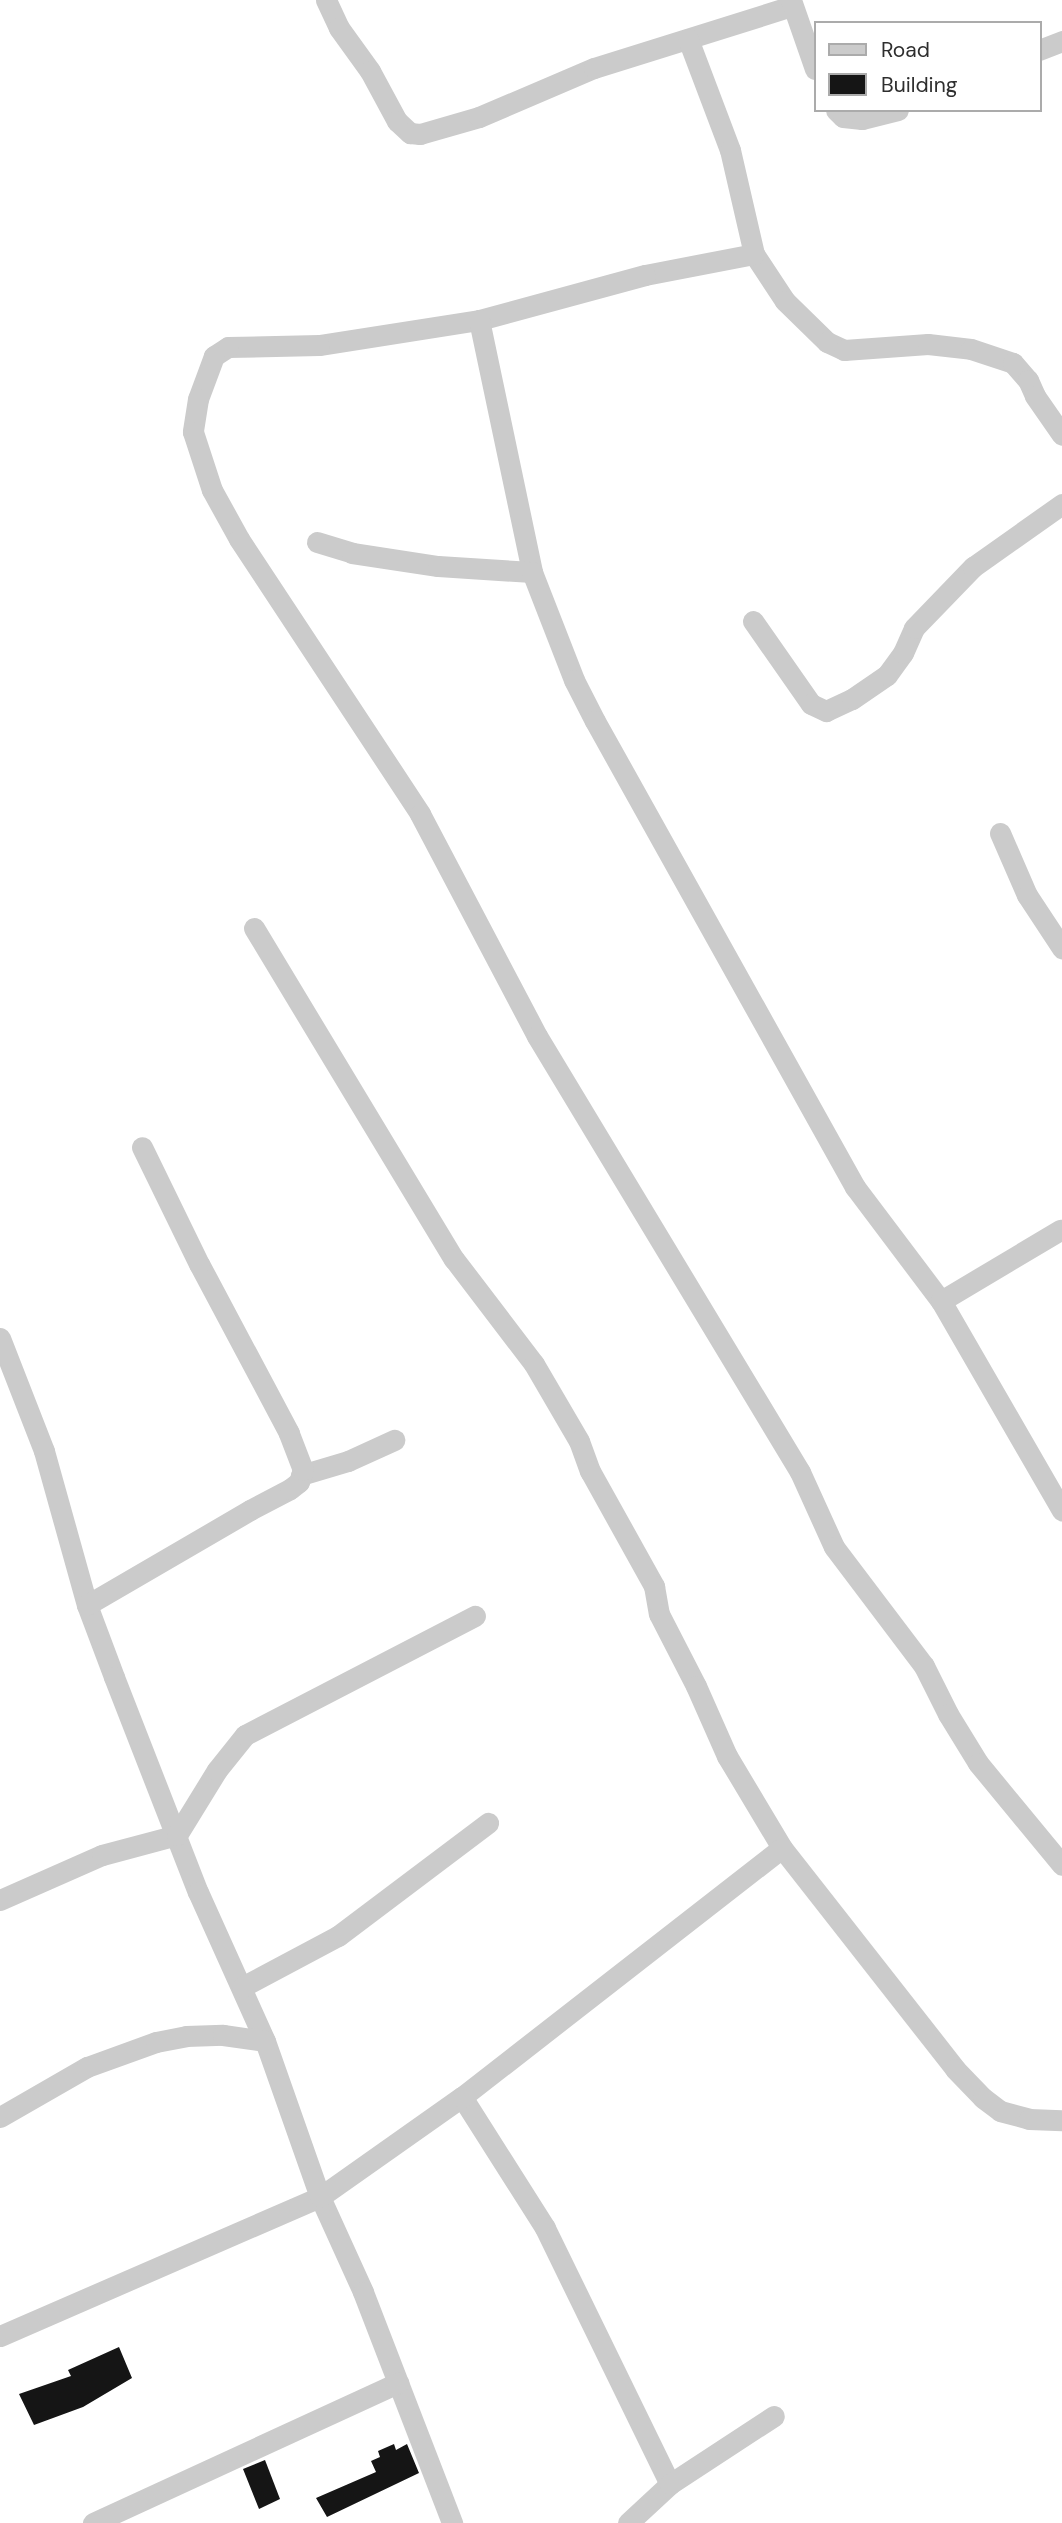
<!DOCTYPE html>
<style>
body{margin:0}
#map{position:relative;width:1062px;height:2523px;overflow:hidden;background:#fff;font-family:"DM Sans",sans-serif}
div>[style]{position:absolute}
[style*='--x']{left:calc(var(--x)*1px);top:calc(var(--y)*1px);width:calc(var(--w)*1px);rotate:calc(var(--a)*1deg)}
.building>*{inset:0;background:#151515}
.street>*{height:21px;margin:-10.5px;padding:0 10.5px;transform-origin:10.5px;border-radius:10.5px;background:#cbcbcb}
span{translate:-50% -50%;white-space:nowrap;text-align:center;line-height:1.15;-webkit-text-stroke:7px #fff;paint-order:stroke}
.legend{position:absolute;left:814px;top:21px;width:228px;height:91px;box-sizing:border-box;background:#fff;border:2px solid #ababab;margin:0;padding:9px 12px;list-style:none;font-size:21px;color:#2e2e2e}
.legend li{display:flex;align-items:center;gap:14px;height:35px}
.legend b{width:35px;border:2px solid #ababab}
</style>
<div id="map">
<div class="building">
<div style="clip-path:polygon(119px 2347px,132px 2378px,83px 2407px,34px 2425px,19px 2394px,71px 2376px,68px 2370px)"></div>
<div style="clip-path:polygon(394px 2444px,396px 2450px,407px 2444px,419px 2473px,327px 2517px,316px 2498px,376px 2472px,371px 2461px,380px 2457px,378px 2451px)"></div>
<div style="clip-path:polygon(265px 2460px,280px 2499px,259px 2509px,243px 2469px)"></div>
</div>
<div class="street">
<div style="--x:326;--y:0;--w:31;--a:65"></div>
<div style="--x:339;--y:28;--w:53;--a:54.2"></div>
<div style="--x:370;--y:71;--w:57;--a:61.6"></div>
<div style="--x:397;--y:121;--w:18;--a:43"></div>
<div style="--x:410;--y:133;--w:10;--a:6"></div>
<div style="--x:420;--y:134;--w:61;--a:-16.1"></div>
<div style="--x:479;--y:117;--w:125;--a:-23.1"></div>
<div style="--x:594;--y:68;--w:207;--a:-17.4"></div>
<div style="--x:791;--y:0;--w:73;--a:70.8"></div>
<div style="--x:688;--y:39;--w:119;--a:69.3"></div>
<div style="--x:730;--y:150;--w:107;--a:77"></div>
<div style="--x:754;--y:254;--w:56;--a:56.6"></div>
<div style="--x:785;--y:301;--w:59;--a:44.3"></div>
<div style="--x:827;--y:342;--w:19;--a:25"></div>
<div style="--x:844;--y:350;--w:84;--a:-4.1"></div>
<div style="--x:928;--y:344;--w:43;--a:6.6"></div>
<div style="--x:971;--y:349;--w:44;--a:18.4"></div>
<div style="--x:1013;--y:363;--w:23;--a:49"></div>
<div style="--x:1028;--y:380;--w:17;--a:66"></div>
<div style="--x:1035;--y:396;--w:47;--a:55.3"></div>
<div style="--x:1039;--y:50;--w:25;--a:-21"></div>
<div style="--x:836;--y:110;--w:10;--a:45"></div>
<div style="--x:843;--y:117;--w:19;--a:6"></div>
<div style="--x:862;--y:119;--w:37;--a:-14"></div>
<div style="--x:754;--y:254;--w:111;--a:169.1"></div>
<div style="--x:645;--y:275;--w:172;--a:164.8"></div>
<div style="--x:479;--y:320;--w:162;--a:171.1"></div>
<div style="--x:319;--y:345;--w:91;--a:178.7"></div>
<div style="--x:228;--y:347;--w:17;--a:147"></div>
<div style="--x:214;--y:356;--w:46;--a:110.4"></div>
<div style="--x:198;--y:399;--w:33;--a:99"></div>
<div style="--x:193;--y:432;--w:61;--a:71.9"></div>
<div style="--x:212;--y:490;--w:56;--a:61.1"></div>
<div style="--x:239;--y:539;--w:329;--a:56.6"></div>
<div style="--x:420;--y:814;--w:251;--a:62.2"></div>
<div style="--x:537;--y:1036;--w:509;--a:58.9"></div>
<div style="--x:800;--y:1472;--w:82;--a:65.6"></div>
<div style="--x:834;--y:1547;--w:149;--a:52.9"></div>
<div style="--x:924;--y:1666;--w:54;--a:63.4"></div>
<div style="--x:948;--y:1714;--w:57;--a:58.5"></div>
<div style="--x:978;--y:1763;--w:132;--a:50.5"></div>
<div style="--x:479;--y:320;--w:258;--a:78.1"></div>
<div style="--x:317;--y:542;--w:37;--a:17"></div>
<div style="--x:352;--y:553;--w:87;--a:8.6"></div>
<div style="--x:438;--y:566;--w:94;--a:3.7"></div>
<div style="--x:532;--y:572;--w:116;--a:68.7"></div>
<div style="--x:574;--y:680;--w:46;--a:62.9"></div>
<div style="--x:595;--y:721;--w:534;--a:60.84"></div>
<div style="--x:855;--y:1187;--w:143;--a:53"></div>
<div style="--x:941;--y:1301;--w:242;--a:60"></div>
<div style="--x:753;--y:621;--w:101;--a:55.1"></div>
<div style="--x:811;--y:704;--w:17;--a:25"></div>
<div style="--x:826;--y:711;--w:29;--a:-25"></div>
<div style="--x:852;--y:699;--w:42;--a:-34.4"></div>
<div style="--x:887;--y:675;--w:27;--a:-54"></div>
<div style="--x:903;--y:653;--w:27;--a:-66"></div>
<div style="--x:914;--y:628;--w:85;--a:-46"></div>
<div style="--x:973;--y:567;--w:109;--a:-35.3"></div>
<div style="--x:1000;--y:833;--w:68;--a:66.5"></div>
<div style="--x:1027;--y:895;--w:64;--a:56.6"></div>
<div style="--x:254;--y:928;--w:387;--a:58.9"></div>
<div style="--x:454;--y:1259;--w:132;--a:52.7"></div>
<div style="--x:534;--y:1364;--w:89;--a:59.7"></div>
<div style="--x:579;--y:1441;--w:32;--a:70"></div>
<div style="--x:590;--y:1471;--w:132;--a:60.9"></div>
<div style="--x:654;--y:1586;--w:28;--a:80"></div>
<div style="--x:659;--y:1614;--w:81;--a:62.8"></div>
<div style="--x:696;--y:1686;--w:77;--a:66.1"></div>
<div style="--x:727;--y:1756;--w:107;--a:59.1"></div>
<div style="--x:941;--y:1301;--w:139;--a:-30.8"></div>
<div style="--x:0;--y:1338;--w:121;--a:68.7"></div>
<div style="--x:44;--y:1451;--w:160;--a:74.4"></div>
<div style="--x:87;--y:1605;--w:77;--a:69.4"></div>
<div style="--x:114;--y:1677;--w:231;--a:68.7"></div>
<div style="--x:198;--y:1892;--w:163;--a:65.8"></div>
<div style="--x:265;--y:2041;--w:165;--a:70.6"></div>
<div style="--x:320;--y:2197;--w:104;--a:65.6"></div>
<div style="--x:363;--y:2292;--w:248;--a:68.9"></div>
<div style="--x:301;--y:1475;--w:49;--a:-16.6"></div>
<div style="--x:348;--y:1461;--w:51;--a:-24.5"></div>
<div style="--x:87;--y:1605;--w:189;--a:-30.2"></div>
<div style="--x:250;--y:1510;--w:45;--a:-27.7"></div>
<div style="--x:290;--y:1489;--w:11;--a:-38"></div>
<div style="--x:299;--y:1482;--w:13;--a:-72"></div>
<div style="--x:303;--y:1470;--w:40;--a:-111"></div>
<div style="--x:289;--y:1433;--w:191;--a:-118"></div>
<div style="--x:199;--y:1264;--w:130;--a:-116"></div>
<div style="--x:0;--y:1900;--w:111;--a:-23.8"></div>
<div style="--x:102;--y:1855;--w:78;--a:-14.9"></div>
<div style="--x:177;--y:1835;--w:76;--a:-58.4"></div>
<div style="--x:217;--y:1770;--w:45;--a:-51.3"></div>
<div style="--x:245;--y:1735;--w:259;--a:-27.4"></div>
<div style="--x:242;--y:1987;--w:109;--a:-28"></div>
<div style="--x:338;--y:1936;--w:188;--a:-37"></div>
<div style="--x:462;--y:2097;--w:155;--a:57.6"></div>
<div style="--x:545;--y:2228;--w:285;--a:64"></div>
<div style="--x:0;--y:2117;--w:100;--a:-29.9"></div>
<div style="--x:87;--y:2067;--w:73;--a:-19.9"></div>
<div style="--x:156;--y:2042;--w:31;--a:-11"></div>
<div style="--x:186;--y:2036;--w:37;--a:-2"></div>
<div style="--x:223;--y:2035;--w:42;--a:8.1"></div>
<div style="--x:0;--y:2336;--w:349;--a:-23.5"></div>
<div style="--x:320;--y:2197;--w:174;--a:-35.2"></div>
<div style="--x:462;--y:2097;--w:405;--a:-37.9"></div>
<div style="--x:782;--y:1848;--w:281;--a:51.9"></div>
<div style="--x:955;--y:2069;--w:40;--a:46"></div>
<div style="--x:983;--y:2098;--w:21;--a:37"></div>
<div style="--x:1000;--y:2111;--w:30;--a:15"></div>
<div style="--x:1029;--y:2119;--w:33;--a:2"></div>
<div style="--x:93;--y:2523;--w:336;--a:-24.7"></div>
<div style="--x:628;--y:2523;--w:57;--a:-42.9"></div>
<div style="--x:670;--y:2484;--w:124;--a:-33.2"></div>
</div>
<ul class="legend">
<li><b style="height:9px;background:#cbcbcb"></b>Road</li>
<li><b style="height:19px;background:#151515"></b>Building</li>
</ul>
</div>
